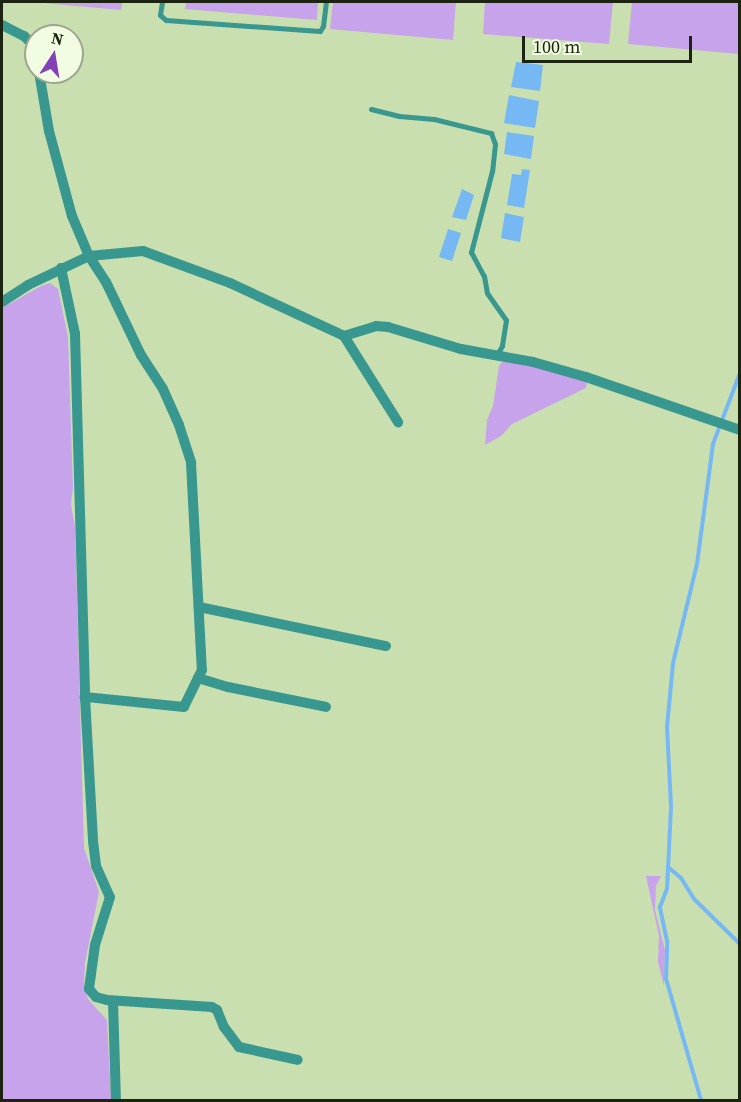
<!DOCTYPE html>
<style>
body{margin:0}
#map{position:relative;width:741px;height:1102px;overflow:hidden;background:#cadfaf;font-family:"Source Serif 4",serif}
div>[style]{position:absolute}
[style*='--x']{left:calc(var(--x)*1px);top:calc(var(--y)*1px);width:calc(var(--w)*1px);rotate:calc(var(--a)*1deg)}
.green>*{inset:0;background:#c7a3eb}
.water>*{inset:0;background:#75b8f3}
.stream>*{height:4px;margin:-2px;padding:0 2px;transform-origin:2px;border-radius:2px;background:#75b8f3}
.service>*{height:5px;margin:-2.5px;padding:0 2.5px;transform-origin:2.5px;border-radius:2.5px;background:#38978e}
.minor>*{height:10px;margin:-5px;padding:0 5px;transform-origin:5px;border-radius:5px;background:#38978e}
span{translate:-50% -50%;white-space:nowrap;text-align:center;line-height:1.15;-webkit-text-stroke:6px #f1fce3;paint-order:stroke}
.frame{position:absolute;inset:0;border:3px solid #1c2411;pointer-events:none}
.north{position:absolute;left:24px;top:24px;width:60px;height:60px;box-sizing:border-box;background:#f1fce3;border:2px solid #9ca68f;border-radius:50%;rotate:12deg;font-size:16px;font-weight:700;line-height:24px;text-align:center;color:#1c2411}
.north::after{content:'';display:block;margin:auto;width:21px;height:27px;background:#8241b6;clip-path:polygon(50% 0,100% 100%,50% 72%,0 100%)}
.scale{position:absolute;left:522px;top:36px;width:170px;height:27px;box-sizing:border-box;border:3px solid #1c2411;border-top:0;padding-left:8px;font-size:18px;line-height:21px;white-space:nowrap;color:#1c2411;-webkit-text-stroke:4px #f1fce3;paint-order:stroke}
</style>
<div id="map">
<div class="green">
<div style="clip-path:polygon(32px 2px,122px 2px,121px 10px)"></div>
<div style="clip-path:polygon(186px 2px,318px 2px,317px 20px,185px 9px)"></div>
<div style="clip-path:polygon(333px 2px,456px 2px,453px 40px,330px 29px)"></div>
<div style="clip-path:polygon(485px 2px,613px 2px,609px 44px,483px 34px)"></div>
<div style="clip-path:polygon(632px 2px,739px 2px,739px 54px,628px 44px)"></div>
<div style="clip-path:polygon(50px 283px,58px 289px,68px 337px,73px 488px,71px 504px,75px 527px,84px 848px,99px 892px,85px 963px,84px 985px,88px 999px,107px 1020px,111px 1100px,2px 1100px,2px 308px,41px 286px)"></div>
<div style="clip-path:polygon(502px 362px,534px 364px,587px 382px,586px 388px,512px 424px,501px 436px,485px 445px,487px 420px,493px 406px,499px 366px)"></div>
<div style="clip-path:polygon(646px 876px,661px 876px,656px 886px,655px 910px,665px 950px,664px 986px,658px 962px,659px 936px)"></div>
</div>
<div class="water">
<div style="clip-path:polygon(516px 62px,543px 65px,540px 91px,511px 87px)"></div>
<div style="clip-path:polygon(509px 95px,539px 101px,535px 128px,504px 123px)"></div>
<div style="clip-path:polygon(507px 132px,534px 136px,531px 159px,504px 154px)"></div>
<div style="clip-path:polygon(522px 169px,530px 170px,524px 208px,507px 205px,512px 174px,521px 175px)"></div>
<div style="clip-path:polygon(462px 189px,474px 195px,466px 220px,452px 217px)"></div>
<div style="clip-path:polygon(505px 213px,524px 217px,520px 242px,501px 238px)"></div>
<div style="clip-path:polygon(448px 229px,461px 233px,452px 261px,439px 257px)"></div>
</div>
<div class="stream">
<div style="--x:668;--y:867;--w:17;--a:40"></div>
<div style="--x:681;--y:878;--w:25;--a:58"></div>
<div style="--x:694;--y:899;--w:64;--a:44.4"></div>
<div style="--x:701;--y:1100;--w:126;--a:-106.1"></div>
<div style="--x:666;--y:979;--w:38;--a:-88"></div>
<div style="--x:667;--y:941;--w:35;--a:-102"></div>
<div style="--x:660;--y:907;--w:19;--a:-69"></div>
<div style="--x:667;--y:889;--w:83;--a:-87.2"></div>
<div style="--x:671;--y:806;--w:79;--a:-92.9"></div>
<div style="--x:667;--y:727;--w:64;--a:-84.6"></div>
<div style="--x:673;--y:663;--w:102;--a:-76.4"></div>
<div style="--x:697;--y:564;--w:121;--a:-82.4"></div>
<div style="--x:713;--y:444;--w:76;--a:-69.2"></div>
</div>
<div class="service">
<div style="--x:162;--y:2;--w:13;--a:99"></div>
<div style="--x:160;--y:15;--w:8;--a:40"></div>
<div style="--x:166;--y:20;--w:154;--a:4.1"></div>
<div style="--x:320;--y:31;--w:6;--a:-59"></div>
<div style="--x:323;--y:26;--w:24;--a:-83"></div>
<div style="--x:371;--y:109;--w:29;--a:14"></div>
<div style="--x:399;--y:116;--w:35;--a:5"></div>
<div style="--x:434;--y:119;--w:59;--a:13.8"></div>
<div style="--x:491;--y:133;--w:12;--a:70"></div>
<div style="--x:495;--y:144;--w:27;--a:96"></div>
<div style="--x:492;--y:171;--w:84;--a:104.5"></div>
<div style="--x:471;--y:252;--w:27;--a:62"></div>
<div style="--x:484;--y:276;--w:17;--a:80"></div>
<div style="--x:487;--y:293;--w:33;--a:55"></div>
<div style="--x:506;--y:320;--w:26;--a:99"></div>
<div style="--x:502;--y:346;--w:9;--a:122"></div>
</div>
<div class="minor">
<div style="--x:2;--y:25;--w:25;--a:27"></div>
<div style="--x:24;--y:36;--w:11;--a:45"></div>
<div style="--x:32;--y:44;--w:16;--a:75"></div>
<div style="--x:39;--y:72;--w:60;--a:80.4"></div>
<div style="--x:49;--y:131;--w:88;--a:74.9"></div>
<div style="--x:72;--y:216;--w:43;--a:67"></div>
<div style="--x:89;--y:256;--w:31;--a:57"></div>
<div style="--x:106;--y:282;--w:81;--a:64.4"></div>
<div style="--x:141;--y:355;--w:40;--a:57.1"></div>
<div style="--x:163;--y:389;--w:39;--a:66"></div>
<div style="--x:179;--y:425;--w:40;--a:72"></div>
<div style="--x:191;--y:463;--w:207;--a:87"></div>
<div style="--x:202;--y:670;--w:9;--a:117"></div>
<div style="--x:198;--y:678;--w:32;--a:116"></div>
<div style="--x:184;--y:707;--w:100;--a:-174.2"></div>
<div style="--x:61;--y:268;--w:67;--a:78"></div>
<div style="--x:75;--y:334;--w:363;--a:88.4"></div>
<div style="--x:85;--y:697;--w:144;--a:86.8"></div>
<div style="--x:93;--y:841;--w:25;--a:83"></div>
<div style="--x:96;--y:866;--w:34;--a:66"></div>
<div style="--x:110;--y:897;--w:50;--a:107.4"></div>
<div style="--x:95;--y:945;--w:44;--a:97.8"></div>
<div style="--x:89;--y:989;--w:11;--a:49"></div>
<div style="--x:96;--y:997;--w:11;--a:15"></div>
<div style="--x:107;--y:1000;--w:105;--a:3.8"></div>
<div style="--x:212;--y:1007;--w:6;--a:31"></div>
<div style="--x:217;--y:1010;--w:18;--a:68"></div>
<div style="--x:224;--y:1027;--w:25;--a:53"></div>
<div style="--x:239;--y:1047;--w:60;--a:12.4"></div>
<div style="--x:2;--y:302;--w:31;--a:-33"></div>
<div style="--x:28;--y:285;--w:68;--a:-25.4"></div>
<div style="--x:89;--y:256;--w:54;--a:-5.3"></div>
<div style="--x:143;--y:251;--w:93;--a:20.2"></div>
<div style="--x:230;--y:283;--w:126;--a:24.9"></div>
<div style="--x:344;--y:336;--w:34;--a:-17"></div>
<div style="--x:376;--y:326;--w:12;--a:5"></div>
<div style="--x:388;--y:327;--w:76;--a:16.8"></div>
<div style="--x:461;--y:349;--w:73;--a:10.2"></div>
<div style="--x:533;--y:362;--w:55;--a:15.8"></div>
<div style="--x:586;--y:377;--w:163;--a:19"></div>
<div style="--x:344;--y:336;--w:102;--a:57.9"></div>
<div style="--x:199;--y:607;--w:191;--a:11.8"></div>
<div style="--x:198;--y:678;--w:31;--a:17"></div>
<div style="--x:228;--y:687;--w:100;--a:11.5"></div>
<div style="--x:113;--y:1001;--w:99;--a:88.3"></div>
</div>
<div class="frame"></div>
<div class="north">N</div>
<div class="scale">100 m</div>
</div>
